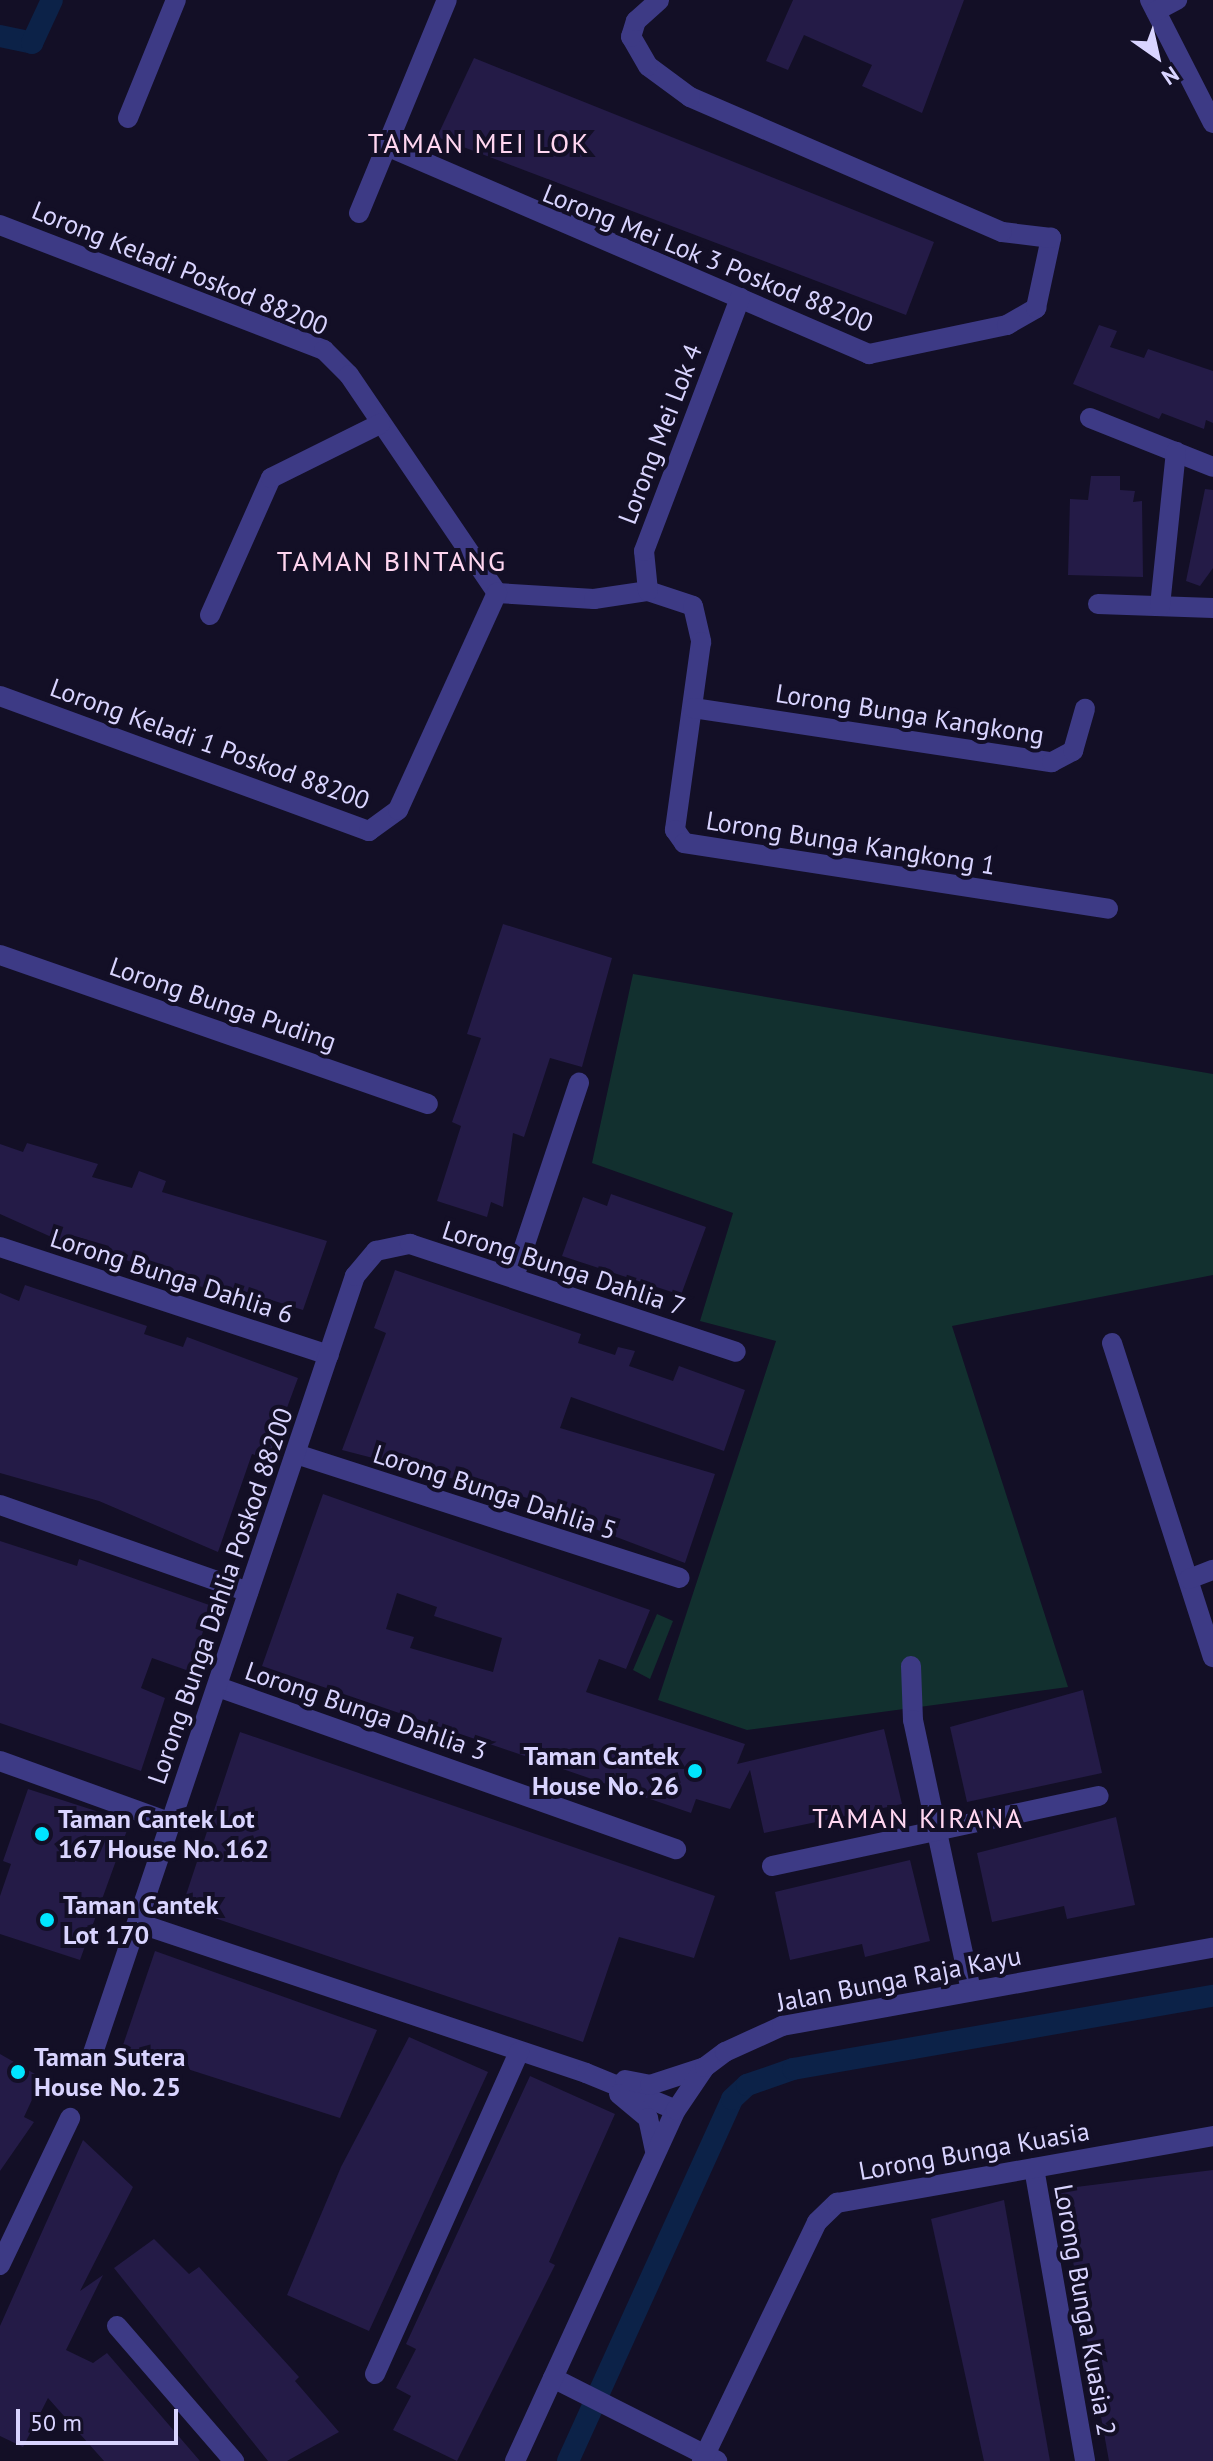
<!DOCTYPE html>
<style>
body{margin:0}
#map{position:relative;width:1213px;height:2461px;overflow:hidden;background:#130f26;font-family:"PT Sans",sans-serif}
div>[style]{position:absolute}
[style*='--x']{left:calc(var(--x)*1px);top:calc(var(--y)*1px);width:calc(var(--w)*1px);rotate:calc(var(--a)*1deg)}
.green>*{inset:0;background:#12302f}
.canal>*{height:22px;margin:-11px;padding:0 11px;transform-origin:11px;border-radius:11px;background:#0c2248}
.building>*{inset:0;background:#241b47}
.minor>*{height:20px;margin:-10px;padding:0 10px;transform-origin:10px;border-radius:10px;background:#3d3a85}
.tertiary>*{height:20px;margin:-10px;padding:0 10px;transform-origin:10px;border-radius:10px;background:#3d3a85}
.dots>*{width:22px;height:22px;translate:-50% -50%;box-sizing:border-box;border:4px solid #130f26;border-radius:50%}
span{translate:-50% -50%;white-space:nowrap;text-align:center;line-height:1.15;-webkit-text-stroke:8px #130f26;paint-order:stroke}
.street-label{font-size:26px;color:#d9d4ff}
.poi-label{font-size:26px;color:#d9d4ff;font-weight:700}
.right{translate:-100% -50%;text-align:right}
.left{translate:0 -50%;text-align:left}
.neighbourhood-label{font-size:28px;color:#ffd6f0;letter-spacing:2px}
.north{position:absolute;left:1117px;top:16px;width:80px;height:80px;-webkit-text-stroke:6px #130f26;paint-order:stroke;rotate:146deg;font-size:22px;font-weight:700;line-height:32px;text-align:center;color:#d9d4ff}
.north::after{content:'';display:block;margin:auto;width:28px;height:36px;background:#d9d4ff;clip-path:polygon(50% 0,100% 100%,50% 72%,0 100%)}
.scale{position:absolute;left:16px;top:2409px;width:162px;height:36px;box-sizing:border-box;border:4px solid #d9d4ff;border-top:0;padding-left:10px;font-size:24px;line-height:28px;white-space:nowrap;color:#d9d4ff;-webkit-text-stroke:6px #130f26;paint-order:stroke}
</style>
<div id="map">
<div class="green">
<div style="clip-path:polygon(633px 974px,1213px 1074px,1213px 1275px,952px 1326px,1068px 1687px,747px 1730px,658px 1700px,776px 1341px,700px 1321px,733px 1213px,592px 1163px)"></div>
<div style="clip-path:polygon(657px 1614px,673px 1621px,650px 1679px,633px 1670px)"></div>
</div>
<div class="canal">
<div style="--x:0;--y:36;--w:33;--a:12"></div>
<div style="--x:32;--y:43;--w:47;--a:-65.1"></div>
<div style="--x:568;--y:2461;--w:397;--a:-65.6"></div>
<div style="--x:732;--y:2099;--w:21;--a:-43"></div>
<div style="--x:747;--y:2085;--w:49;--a:-19.2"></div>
<div style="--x:793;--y:2069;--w:426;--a:-9.9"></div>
</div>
<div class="building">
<div style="clip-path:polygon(793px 0,964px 0,922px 113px,862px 86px,872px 65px,804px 35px,788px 70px,766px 61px)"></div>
<div style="clip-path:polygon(474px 58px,934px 242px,906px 315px,437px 137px)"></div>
<div style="clip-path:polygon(1099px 325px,1117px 331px,1110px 347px,1144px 358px,1148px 349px,1213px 371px,1213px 423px,1206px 420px,1204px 429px,1162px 413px,1159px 419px,1073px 384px)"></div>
<div style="clip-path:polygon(1091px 476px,1120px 476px,1120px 490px,1135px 491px,1133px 502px,1142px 501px,1143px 577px,1068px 575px,1070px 499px,1088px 500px)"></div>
<div style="clip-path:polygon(1205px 489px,1213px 490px,1213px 568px,1200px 586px,1186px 581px)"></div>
<div style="clip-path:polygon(503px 924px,612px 958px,582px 1067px,550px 1058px,524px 1137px,513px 1133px,503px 1207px,491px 1202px,487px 1217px,437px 1201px,461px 1126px,452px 1122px,481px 1038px,467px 1034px)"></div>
<div style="clip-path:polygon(27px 1143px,98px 1164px,92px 1177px,132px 1188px,139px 1171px,166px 1181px,162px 1192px,327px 1241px,303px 1310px,237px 1289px,233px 1298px,106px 1253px,109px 1246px,71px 1235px,67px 1244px,0 1214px,0 1144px,23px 1152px)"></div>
<div style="clip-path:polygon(611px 1194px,706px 1227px,681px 1295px,562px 1256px,583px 1197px,607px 1206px)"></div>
<div style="clip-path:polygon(395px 1270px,581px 1334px,578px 1343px,615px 1355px,618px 1347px,635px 1351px,629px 1366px,673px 1381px,679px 1366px,745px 1390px,724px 1451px,571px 1397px,560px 1428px,715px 1474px,685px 1563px,545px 1510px,547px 1503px,342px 1450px,386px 1333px,374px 1328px)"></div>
<div style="clip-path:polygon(25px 1285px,147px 1326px,144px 1334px,183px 1347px,187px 1337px,298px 1378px,268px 1459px,252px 1454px,218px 1552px,99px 1501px,0 1473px,0 1293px,19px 1301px)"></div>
<div style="clip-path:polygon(evenodd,323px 1494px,650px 1610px,626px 1669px,599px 1659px,586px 1692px,745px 1744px,737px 1764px,884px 1729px,902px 1804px,764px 1833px,750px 1770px,730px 1809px,696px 1799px,691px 1813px,262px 1666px,323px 1494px,397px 1593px,437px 1607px,434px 1616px,502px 1638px,493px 1672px,410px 1648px,414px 1637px,386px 1629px,397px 1593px)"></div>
<div style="clip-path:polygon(0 1541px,77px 1566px,79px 1559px,212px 1606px,189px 1671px,152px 1658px,141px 1688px,165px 1698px,141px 1771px,0 1723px)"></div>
<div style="clip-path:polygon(1083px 1690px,1102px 1773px,967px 1802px,950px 1727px)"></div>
<div style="clip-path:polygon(240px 1732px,715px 1896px,694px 1958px,619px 1937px,583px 2042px,182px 1907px)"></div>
<div style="clip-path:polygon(28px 1789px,130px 1822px,80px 1960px,0 1934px,0 1896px,11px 1864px,3px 1861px)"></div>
<div style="clip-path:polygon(1116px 1817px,1135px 1905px,1067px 1919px,1064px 1906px,992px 1922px,977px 1853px)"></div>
<div style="clip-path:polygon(910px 1860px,930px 1941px,865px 1957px,862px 1944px,790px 1960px,775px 1892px)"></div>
<div style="clip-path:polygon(155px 1951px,377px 2030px,340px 2118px,122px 2048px)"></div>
<div style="clip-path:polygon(409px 2037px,488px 2072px,369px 2331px,287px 2295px,341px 2167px)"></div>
<div style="clip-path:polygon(0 2054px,42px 2078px,24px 2117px,34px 2122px,0 2171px)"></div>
<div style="clip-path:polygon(530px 2076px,615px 2114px,549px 2262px,555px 2265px,457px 2461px,393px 2430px,411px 2396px,396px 2388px,416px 2349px,406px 2344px)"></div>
<div style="clip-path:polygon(83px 2140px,133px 2187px,80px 2291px,103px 2275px,66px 2350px,93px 2363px,107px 2353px,200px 2461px,104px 2461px,48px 2398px,23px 2447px,0 2436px,0 2326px)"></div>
<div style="clip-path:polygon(1213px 2170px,1213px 2461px,1109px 2461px,1060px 2189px)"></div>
<div style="clip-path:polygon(1004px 2200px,1050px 2461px,984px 2461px,931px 2219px)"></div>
<div style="clip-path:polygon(154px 2239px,189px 2274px,199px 2267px,299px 2377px,295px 2381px,339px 2432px,287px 2461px,268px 2461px,114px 2268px)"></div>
</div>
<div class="minor">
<div style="--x:1150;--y:0;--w:138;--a:62.9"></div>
<div style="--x:1156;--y:11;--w:24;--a:-28"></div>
<div style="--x:128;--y:118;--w:127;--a:-67.9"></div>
<div style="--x:389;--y:147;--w:523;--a:23.33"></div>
<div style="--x:869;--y:354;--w:141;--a:-11.9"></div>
<div style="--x:1007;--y:325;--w:34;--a:-30"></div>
<div style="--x:1036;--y:308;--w:72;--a:-77.9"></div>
<div style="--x:1051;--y:238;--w:49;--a:-173"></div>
<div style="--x:1002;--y:232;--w:340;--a:-156.6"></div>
<div style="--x:690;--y:97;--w:52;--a:-143.6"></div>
<div style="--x:648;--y:66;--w:34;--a:-120"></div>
<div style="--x:631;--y:37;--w:17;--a:-73"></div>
<div style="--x:636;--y:21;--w:31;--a:-42"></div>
<div style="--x:359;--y:213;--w:230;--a:-67.6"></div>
<div style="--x:0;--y:225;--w:347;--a:21.1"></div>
<div style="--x:324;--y:350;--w:35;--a:45"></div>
<div style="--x:349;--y:375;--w:263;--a:55.8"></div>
<div style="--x:497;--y:593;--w:97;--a:3.5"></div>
<div style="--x:594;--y:599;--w:55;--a:-8.4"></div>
<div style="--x:648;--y:591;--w:47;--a:18.4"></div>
<div style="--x:693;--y:606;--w:37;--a:77"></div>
<div style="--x:701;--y:642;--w:190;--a:97.9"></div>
<div style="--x:675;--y:830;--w:16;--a:55"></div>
<div style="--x:684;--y:843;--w:429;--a:8.8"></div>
<div style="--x:1090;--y:418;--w:132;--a:21.7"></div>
<div style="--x:648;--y:591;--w:40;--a:-95.7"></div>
<div style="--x:644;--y:551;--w:271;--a:-69.2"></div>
<div style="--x:1098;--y:604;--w:115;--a:2"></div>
<div style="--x:1160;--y:606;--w:155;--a:-84.1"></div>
<div style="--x:210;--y:615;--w:150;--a:-66"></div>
<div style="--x:271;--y:478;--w:122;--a:-26.4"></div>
<div style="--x:0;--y:696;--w:393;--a:20.1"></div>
<div style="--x:369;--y:831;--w:36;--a:-36"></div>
<div style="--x:398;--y:810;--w:239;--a:-65.5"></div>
<div style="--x:693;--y:708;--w:363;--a:8.6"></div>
<div style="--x:1052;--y:762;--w:24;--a:-28"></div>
<div style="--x:1073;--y:751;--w:44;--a:-74.1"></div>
<div style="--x:0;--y:955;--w:453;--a:19.2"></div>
<div style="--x:0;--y:1247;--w:346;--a:18.2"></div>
<div style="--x:514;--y:1277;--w:205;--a:-71.5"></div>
<div style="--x:1112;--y:1343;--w:330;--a:72.2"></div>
<div style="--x:296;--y:1454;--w:403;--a:17.9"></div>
<div style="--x:0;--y:1505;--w:263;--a:19.3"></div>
<div style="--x:1189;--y:1579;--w:26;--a:-21"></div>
<div style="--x:911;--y:1666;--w:54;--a:87.9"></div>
<div style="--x:913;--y:1720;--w:277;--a:77.9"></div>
<div style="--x:218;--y:1687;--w:486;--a:19.5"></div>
<div style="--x:0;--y:1761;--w:182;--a:19.9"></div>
<div style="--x:772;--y:1866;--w:334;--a:-12.1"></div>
<div style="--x:138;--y:1923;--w:472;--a:18.5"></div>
<div style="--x:586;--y:2073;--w:97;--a:22.3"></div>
<div style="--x:93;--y:2053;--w:820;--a:-71.37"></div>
<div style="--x:355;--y:1276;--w:33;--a:-50"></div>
<div style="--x:376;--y:1251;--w:35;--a:-12"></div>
<div style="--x:410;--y:1244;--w:343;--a:18.3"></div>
<div style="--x:625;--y:2080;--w:25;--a:11"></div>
<div style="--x:650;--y:2085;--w:58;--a:-18.1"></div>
<div style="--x:619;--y:2094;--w:38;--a:40"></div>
<div style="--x:648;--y:2118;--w:33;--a:78"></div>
<div style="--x:1034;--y:2168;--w:297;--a:80.1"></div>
<div style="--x:0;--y:2265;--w:163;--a:-64.5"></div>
<div style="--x:117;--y:2326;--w:179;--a:49.1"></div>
<div style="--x:375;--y:2374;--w:353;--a:-65.9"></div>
<div style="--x:553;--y:2378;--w:184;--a:26.8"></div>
<div style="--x:702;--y:2461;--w:265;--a:-64.3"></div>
<div style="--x:817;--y:2222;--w:28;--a:-44"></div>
<div style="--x:837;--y:2203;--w:382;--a:-10.1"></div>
</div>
<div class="tertiary">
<div style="--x:515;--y:2461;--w:386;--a:-65.4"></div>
<div style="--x:676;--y:2110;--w:52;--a:-56"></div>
<div style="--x:705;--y:2067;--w:25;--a:-37"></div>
<div style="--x:725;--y:2052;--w:63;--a:-24.5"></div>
<div style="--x:782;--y:2026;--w:438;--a:-10.3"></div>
</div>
<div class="dots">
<div style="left:695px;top:1771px;background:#00e5ff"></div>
<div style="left:42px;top:1834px;background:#00e5ff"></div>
<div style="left:47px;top:1920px;background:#00e5ff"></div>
<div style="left:18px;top:2072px;background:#00e5ff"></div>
</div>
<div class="street-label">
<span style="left:708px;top:258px;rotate:22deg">Lorong Mei Lok 3 Poskod 88200</span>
<span style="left:180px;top:268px;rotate:22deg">Lorong Keladi Poskod 88200</span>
<span style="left:660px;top:434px;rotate:-69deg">Lorong Mei Lok 4</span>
<span style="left:910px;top:714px;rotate:9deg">Lorong Bunga Kangkong</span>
<span style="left:210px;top:744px;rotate:20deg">Lorong Keladi 1 Poskod 88200</span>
<span style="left:851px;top:843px;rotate:9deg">Lorong Bunga Kangkong 1</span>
<span style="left:223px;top:1004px;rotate:19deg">Lorong Bunga Puding</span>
<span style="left:564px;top:1268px;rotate:18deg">Lorong Bunga Dahlia 7</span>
<span style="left:172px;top:1276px;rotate:18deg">Lorong Bunga Dahlia 6</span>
<span style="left:495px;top:1492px;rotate:18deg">Lorong Bunga Dahlia 5</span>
<span style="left:220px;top:1596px;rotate:-71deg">Lorong Bunga Dahlia Poskod 88200</span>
<span style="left:366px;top:1711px;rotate:19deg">Lorong Bunga Dahlia 3</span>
<span style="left:899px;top:1979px;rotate:-11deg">Jalan Bunga Raja Kayu</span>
<span style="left:974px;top:2151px;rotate:-10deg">Lorong Bunga Kuasia</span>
<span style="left:1085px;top:2310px;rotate:80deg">Lorong Bunga Kuasia 2</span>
</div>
<div class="poi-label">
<span class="right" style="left:679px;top:1771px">Taman Cantek<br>House No. 26</span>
<span class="left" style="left:58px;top:1834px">Taman Cantek Lot<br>167 House No. 162</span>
<span class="left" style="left:63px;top:1920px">Taman Cantek<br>Lot 170</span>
<span class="left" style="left:34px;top:2072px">Taman Sutera<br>House No. 25</span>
</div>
<div class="neighbourhood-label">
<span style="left:479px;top:143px">TAMAN MEI LOK</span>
<span style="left:392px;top:561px">TAMAN BINTANG</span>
<span style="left:918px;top:1818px">TAMAN KIRANA</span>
</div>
<div class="north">N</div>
<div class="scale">50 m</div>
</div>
